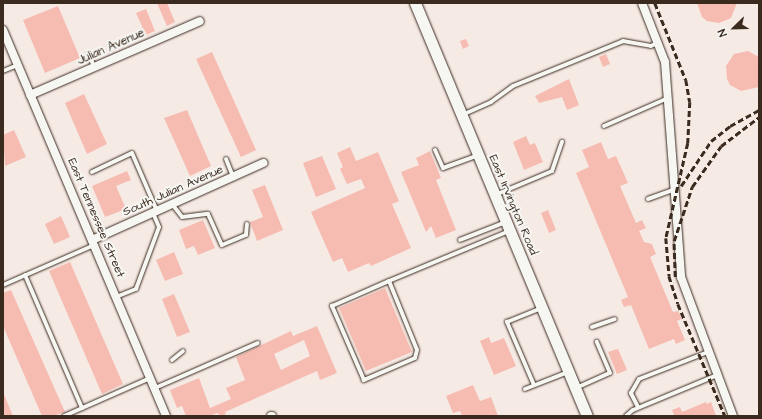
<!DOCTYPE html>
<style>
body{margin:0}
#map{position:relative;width:762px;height:419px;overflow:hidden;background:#f6eae5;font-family:"Architects Daughter",sans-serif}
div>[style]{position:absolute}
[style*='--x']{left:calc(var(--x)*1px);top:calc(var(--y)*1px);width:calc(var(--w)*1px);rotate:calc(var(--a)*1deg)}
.building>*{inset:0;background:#f7bcb1}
.roads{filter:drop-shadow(0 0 1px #3b2a1e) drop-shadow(0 0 1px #3b2a1e)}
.lane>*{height:4px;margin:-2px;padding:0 2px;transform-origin:2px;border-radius:2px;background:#f6f6f2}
.street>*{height:8px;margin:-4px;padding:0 4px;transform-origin:4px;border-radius:4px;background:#f6f6f2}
.secondary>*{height:11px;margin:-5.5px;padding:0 5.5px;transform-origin:5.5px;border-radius:5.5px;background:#f6f6f2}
.rail>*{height:2.5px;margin-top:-1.25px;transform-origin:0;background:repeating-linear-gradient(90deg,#3b2a1e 0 6px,transparent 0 9px)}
span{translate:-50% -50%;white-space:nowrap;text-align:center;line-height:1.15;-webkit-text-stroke:4px #f6f6f2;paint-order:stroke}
.street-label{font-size:12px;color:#3b2a1e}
.frame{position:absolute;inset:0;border:4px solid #3b2a1e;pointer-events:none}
.north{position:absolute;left:714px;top:8px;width:40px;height:40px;-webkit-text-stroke:3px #f6f6f2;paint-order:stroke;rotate:247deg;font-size:11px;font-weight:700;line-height:16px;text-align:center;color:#3b2a1e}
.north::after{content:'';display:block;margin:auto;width:14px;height:18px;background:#3b2a1e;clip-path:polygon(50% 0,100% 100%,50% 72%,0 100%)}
</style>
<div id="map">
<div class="building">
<div style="clip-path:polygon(157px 3px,167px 3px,175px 22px,167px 26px)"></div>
<div style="clip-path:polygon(697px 3px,737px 3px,731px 18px,719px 23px,707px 21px,702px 17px)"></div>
<div style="clip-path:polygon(58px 6px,80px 58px,45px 73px,23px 20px)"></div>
<div style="clip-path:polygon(146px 9px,155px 31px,146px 35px,136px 13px)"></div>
<div style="clip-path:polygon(466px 39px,469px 46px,463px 49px,460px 41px)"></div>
<div style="clip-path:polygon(748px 51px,759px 57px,759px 87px,741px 91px,730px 85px,727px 79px,726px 66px,734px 54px)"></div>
<div style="clip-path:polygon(212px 52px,256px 150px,241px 157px,196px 59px)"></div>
<div style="clip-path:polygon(606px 54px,610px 64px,603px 67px,599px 57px)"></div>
<div style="clip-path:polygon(569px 79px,579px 105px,567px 110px,562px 97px,539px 103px,535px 96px)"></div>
<div style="clip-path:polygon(84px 94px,107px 144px,87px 154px,65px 103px)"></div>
<div style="clip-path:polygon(187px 110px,211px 166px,190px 176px,164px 118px)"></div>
<div style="clip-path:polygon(14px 130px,26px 157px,5px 166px,3px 135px)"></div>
<div style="clip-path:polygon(526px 136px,530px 145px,535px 143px,543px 162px,524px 170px,513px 142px)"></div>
<div style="clip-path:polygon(601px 142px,608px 159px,616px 156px,628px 183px,620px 186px,636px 223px,642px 220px,646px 228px,639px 231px,644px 242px,652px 244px,656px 254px,650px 257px,673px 312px,678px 311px,682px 319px,677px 321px,685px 340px,676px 344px,674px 339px,649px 349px,631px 305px,624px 307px,621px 300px,628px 297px,576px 173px,589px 167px,582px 150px)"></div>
<div style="clip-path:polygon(350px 147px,356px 161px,378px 152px,399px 201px,392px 204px,411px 248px,371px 266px,369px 263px,348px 272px,342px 258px,333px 262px,311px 212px,365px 188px,361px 179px,347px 184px,340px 169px,343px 167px,337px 153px)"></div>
<div style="clip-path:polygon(430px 151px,441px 178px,436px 180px,456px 230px,436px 238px,431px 226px,426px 232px,401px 172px,419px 165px,416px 158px)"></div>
<div style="clip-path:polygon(322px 156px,336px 189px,316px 197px,303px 163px)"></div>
<div style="clip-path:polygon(127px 171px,131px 180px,116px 186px,126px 209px,105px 217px,92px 186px)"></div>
<div style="clip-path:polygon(265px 185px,283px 230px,257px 241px,250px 222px,263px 217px,252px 190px)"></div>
<div style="clip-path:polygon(548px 210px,556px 230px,549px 233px,541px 213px)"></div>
<div style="clip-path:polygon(61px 216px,70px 237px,54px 244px,45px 224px)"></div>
<div style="clip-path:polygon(203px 220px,215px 248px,198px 255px,194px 246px,186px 249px,179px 230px)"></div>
<div style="clip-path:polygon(174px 252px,183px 274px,165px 281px,156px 260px)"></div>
<div style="clip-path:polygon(70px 262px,123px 384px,102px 394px,49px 271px)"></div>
<div style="clip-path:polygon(385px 288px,412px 352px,366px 371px,339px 308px)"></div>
<div style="clip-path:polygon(11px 290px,65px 412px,53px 416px,42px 416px,3px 326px,3px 293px)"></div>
<div style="clip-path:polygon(174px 294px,190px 332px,177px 337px,162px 299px)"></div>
<div style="clip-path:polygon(evenodd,317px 326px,337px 373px,320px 380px,317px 371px,225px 412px,226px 414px,221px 416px,217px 413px,210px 416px,186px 416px,182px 406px,177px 408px,170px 390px,199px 378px,210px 408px,231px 399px,226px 388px,245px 380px,236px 357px,291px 331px,293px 336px,317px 326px,304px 340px,310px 356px,281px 370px,274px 354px,304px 340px)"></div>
<div style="clip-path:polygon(489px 337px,491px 343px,504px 338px,516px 366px,494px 375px,480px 341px)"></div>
<div style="clip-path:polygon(618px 349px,627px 370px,617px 374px,608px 352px)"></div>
<div style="clip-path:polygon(473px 385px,480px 401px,491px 397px,498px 416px,462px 416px,460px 411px,453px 413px,446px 396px)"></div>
<div style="clip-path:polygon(3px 392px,13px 416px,3px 416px)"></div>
<div style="clip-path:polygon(706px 402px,707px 404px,711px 402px,716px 416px,671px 416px,674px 415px,672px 410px,680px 407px,682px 412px)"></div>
</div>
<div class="roads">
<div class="lane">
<div style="--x:89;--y:54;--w:14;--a:69"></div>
<div style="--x:3;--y:71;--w:16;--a:-22"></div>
<div style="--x:462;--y:115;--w:32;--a:-24"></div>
<div style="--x:491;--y:102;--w:27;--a:-36"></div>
<div style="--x:513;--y:86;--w:119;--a:-22.2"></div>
<div style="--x:623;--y:41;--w:28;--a:10"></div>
<div style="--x:651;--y:46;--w:7;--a:-27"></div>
<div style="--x:604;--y:126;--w:70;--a:-23.6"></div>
<div style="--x:435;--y:150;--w:20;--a:66"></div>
<div style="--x:443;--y:168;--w:37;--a:-20"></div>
<div style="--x:226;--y:159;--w:18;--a:68"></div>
<div style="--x:92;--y:172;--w:44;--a:-25.4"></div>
<div style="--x:132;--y:153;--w:63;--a:66.7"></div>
<div style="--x:495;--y:195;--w:62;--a:-22.8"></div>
<div style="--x:552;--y:171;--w:31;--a:-71"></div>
<div style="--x:648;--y:199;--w:29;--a:-20"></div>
<div style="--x:172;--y:204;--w:16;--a:52"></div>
<div style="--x:182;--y:217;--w:26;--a:-7"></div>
<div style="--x:208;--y:214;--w:34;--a:66"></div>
<div style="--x:222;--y:245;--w:26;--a:-23"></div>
<div style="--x:246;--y:235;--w:11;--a:-85"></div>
<div style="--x:460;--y:240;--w:49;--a:-21.4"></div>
<div style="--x:25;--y:275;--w:145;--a:66.8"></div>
<div style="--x:389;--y:281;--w:74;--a:67.9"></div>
<div style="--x:417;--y:350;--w:8;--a:104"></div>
<div style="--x:415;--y:358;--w:56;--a:156.7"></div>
<div style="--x:364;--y:380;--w:81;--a:-113.4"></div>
<div style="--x:332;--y:306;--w:62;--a:-23.7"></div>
<div style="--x:389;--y:281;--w:130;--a:-22.6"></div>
<div style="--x:3;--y:285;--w:99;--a:-23.7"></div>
<div style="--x:116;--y:297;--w:22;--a:-22"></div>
<div style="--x:136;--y:289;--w:66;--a:-69.6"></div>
<div style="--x:159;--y:227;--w:15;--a:-113"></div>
<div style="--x:592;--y:327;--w:24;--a:-19"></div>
<div style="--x:172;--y:360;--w:14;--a:-39"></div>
<div style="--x:534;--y:385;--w:69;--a:-113.2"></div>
<div style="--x:507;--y:322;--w:38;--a:-22"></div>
<div style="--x:155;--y:388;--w:112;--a:-23.6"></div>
<div style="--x:576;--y:388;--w:37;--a:-24"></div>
<div style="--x:610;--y:373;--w:34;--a:-113"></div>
<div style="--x:525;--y:389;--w:46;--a:-21.6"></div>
<div style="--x:638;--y:407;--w:16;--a:-117"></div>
<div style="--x:631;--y:393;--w:16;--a:-60"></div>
<div style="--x:639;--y:379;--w:74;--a:-21.4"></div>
<div style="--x:64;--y:416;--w:94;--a:-23.8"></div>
<div style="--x:626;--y:416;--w:9;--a:-41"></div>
<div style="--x:633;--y:410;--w:91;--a:-22.6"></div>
</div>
<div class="street">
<div style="--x:642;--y:3;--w:63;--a:68.7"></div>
<div style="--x:665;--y:62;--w:216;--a:85.7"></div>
<div style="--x:681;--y:277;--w:148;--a:69.5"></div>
<div style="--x:3;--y:30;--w:419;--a:67.1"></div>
<div style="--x:30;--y:95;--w:185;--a:-23.5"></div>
<div style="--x:92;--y:240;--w:188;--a:-24.2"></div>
<div style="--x:271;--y:416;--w:1;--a:0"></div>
</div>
<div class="secondary">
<div style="--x:415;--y:3;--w:447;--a:67.4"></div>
</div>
</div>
<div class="rail">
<div style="--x:655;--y:3;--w:83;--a:68.1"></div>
<div style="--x:686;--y:80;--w:22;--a:80"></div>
<div style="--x:690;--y:102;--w:41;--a:92.8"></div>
<div style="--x:688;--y:143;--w:98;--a:103"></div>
<div style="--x:666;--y:238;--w:38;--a:85"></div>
<div style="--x:669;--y:276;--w:29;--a:72"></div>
<div style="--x:678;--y:304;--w:121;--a:67.2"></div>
<div style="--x:681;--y:186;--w:54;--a:-56.3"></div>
<div style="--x:711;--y:141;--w:24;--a:-38"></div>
<div style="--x:730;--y:126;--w:33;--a:-29"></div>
<div style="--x:675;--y:277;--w:36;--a:-92"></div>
<div style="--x:674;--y:241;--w:57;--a:-71.6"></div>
<div style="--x:692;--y:187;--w:50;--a:-54.7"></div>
<div style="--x:721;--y:146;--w:48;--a:-37.3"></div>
</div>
<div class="street-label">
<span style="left:111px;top:47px;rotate:-24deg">Julian Avenue</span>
<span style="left:173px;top:191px;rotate:-24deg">South Julian Avenue</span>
<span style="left:513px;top:205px;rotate:67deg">East Irvington Road</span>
<span style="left:96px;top:218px;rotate:67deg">East Tennessee Street</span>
</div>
<div class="frame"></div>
<div class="north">N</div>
</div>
